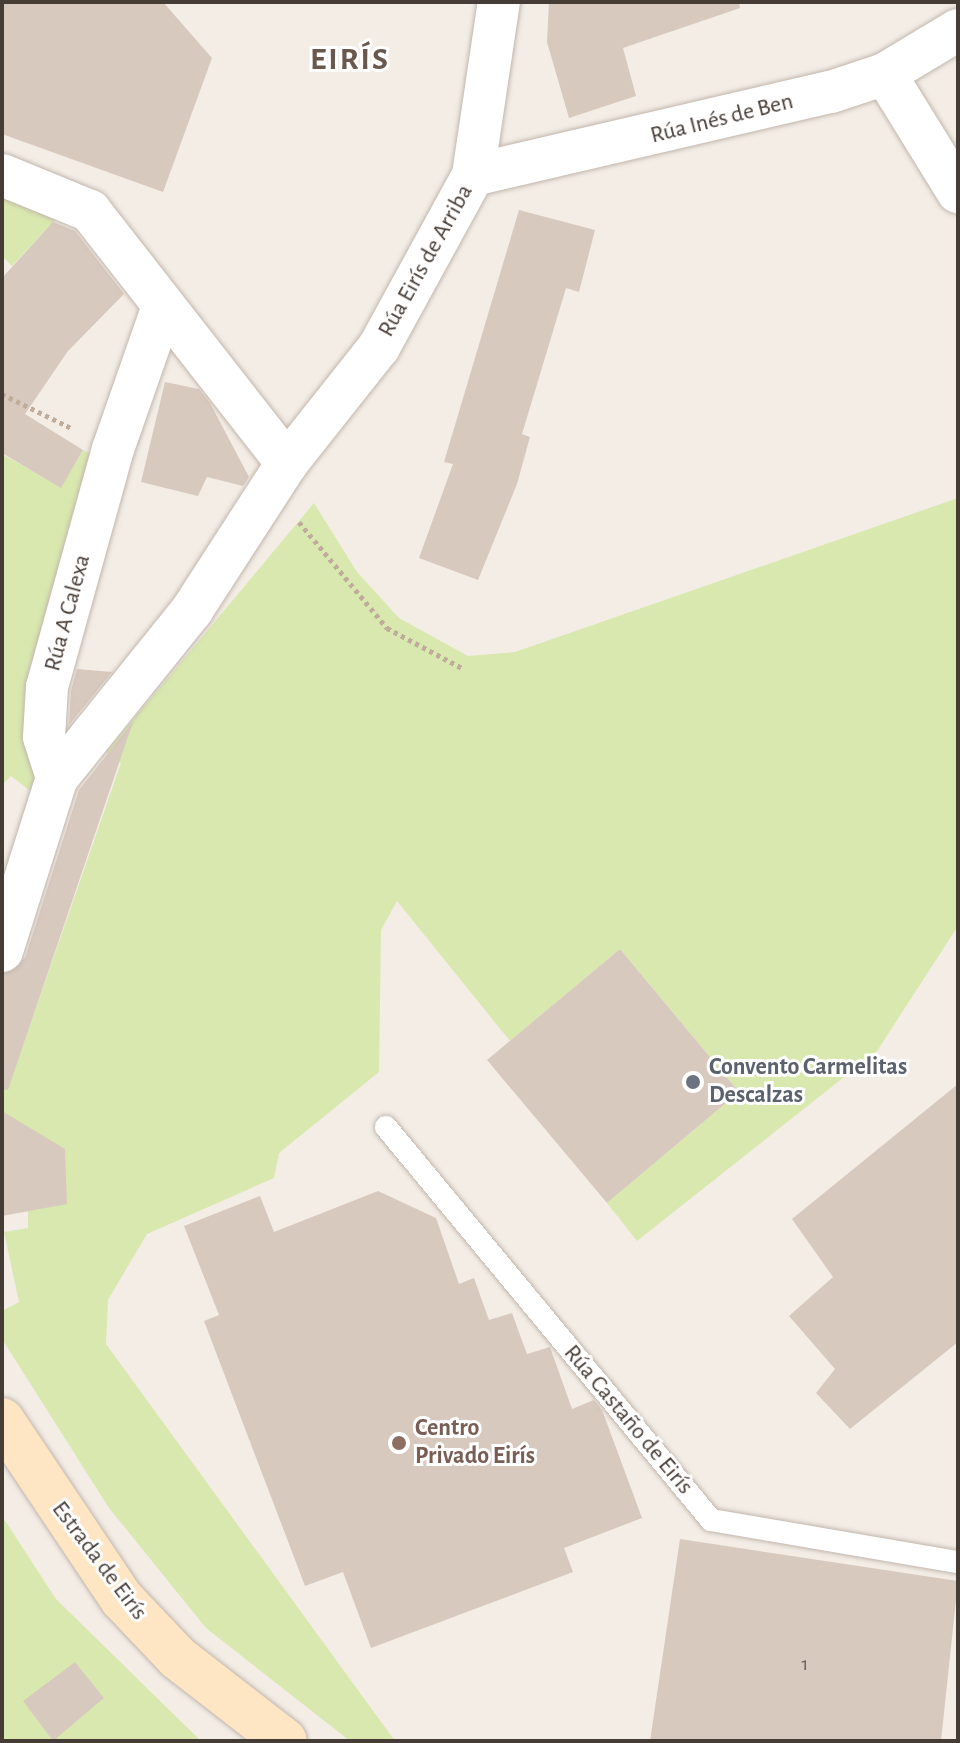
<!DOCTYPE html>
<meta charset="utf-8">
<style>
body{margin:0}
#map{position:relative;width:960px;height:1743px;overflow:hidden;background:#f3ede6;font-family:"Alegreya Sans",sans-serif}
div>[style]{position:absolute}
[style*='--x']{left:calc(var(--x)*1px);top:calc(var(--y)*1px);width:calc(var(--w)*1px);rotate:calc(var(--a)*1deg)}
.green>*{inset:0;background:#d9e8af}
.building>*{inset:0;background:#d8c9bf}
.path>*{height:5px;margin-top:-2.5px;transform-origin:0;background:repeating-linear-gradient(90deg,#c0ac9a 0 4px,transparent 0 8px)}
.roads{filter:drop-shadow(0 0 2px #c2b6ac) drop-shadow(0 0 2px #c2b6ac)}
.lane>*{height:22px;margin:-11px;padding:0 11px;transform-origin:11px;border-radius:11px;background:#fff}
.street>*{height:42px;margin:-21px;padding:0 21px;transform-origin:21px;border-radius:21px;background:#fff}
.secondary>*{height:44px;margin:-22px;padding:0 22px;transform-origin:22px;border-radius:22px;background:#fee6c5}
.dots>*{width:22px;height:22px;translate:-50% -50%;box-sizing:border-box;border:4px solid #fff;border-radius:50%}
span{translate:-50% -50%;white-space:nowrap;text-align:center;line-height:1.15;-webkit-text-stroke:6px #fff;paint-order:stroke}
.number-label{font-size:20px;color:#6a5f58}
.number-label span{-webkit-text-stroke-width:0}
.street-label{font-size:24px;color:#463c36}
.worship-label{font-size:24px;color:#5b616d;font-weight:700}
.left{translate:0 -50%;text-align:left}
.education-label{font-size:24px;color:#785e54;font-weight:700}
.district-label{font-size:32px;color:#69584d;font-weight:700;letter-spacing:2px}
.frame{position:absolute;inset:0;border:4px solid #463c36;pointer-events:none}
</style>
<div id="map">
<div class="green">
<div style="clip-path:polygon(2px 193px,59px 216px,12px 266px,3px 257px)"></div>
<div style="clip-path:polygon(83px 450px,96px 456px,38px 797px,11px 776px,2px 785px,2px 454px,61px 487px)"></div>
<div style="clip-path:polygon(958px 498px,958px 926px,877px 1051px,637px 1241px,607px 1203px,739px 1092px,620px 949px,510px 1041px,397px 901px,381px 930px,379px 1072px,279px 1153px,274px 1178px,147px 1234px,108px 1300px,106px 1344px,395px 1741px,350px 1741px,206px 1628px,109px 1508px,2px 1339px,2px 1311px,19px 1302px,4px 1232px,28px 1228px,28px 1211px,2px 1112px,2px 1074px,12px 1077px,121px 763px,106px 752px,314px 503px,357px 572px,399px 618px,468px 656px,515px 652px)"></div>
<div style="clip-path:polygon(2px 1516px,56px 1599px,201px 1741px,2px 1741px)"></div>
</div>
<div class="building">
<div style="clip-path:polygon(2px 2px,163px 2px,212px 58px,163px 192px,2px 134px)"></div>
<div style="clip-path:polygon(549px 2px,739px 2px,740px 8px,623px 48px,636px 96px,569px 118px,547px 42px)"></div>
<div style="clip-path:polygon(519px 210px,595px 230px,579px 292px,566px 288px,522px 434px,530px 437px,517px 484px,478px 580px,419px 558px,453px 464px,444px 462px)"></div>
<div style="clip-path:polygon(53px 222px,75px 231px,124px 294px,68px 351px,25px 414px,83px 450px,61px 488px,2px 453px,2px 278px)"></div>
<div style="clip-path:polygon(165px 382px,199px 389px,210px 403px,249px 477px,243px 486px,207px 477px,198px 496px,141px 482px)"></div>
<div style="clip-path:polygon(77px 669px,112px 672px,69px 725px,71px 691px)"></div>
<div style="clip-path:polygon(133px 722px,8px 1090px,2px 1089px,2px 974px,25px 958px,79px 790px)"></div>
<div style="clip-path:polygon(620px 949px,739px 1092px,607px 1203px,487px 1060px)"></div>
<div style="clip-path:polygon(958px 1084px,958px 1342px,850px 1429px,816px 1393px,835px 1369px,789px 1316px,833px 1277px,792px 1219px)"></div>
<div style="clip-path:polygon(2px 1111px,65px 1149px,67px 1204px,2px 1216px)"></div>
<div style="clip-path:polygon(378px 1191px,436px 1218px,459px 1284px,474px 1278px,489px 1320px,512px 1313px,527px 1354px,550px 1347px,572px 1409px,594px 1400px,602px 1410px,642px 1518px,564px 1548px,573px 1572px,371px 1648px,343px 1572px,305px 1586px,204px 1321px,219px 1315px,184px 1226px,260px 1196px,274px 1232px)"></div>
<div style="clip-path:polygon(680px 1539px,958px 1581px,941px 1741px,650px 1741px)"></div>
<div style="clip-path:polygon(75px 1662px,104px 1698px,53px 1741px,23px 1701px)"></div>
</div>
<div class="path">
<div style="--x:2;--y:394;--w:79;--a:26.2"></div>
<div style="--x:299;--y:522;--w:138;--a:50.3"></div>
<div style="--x:387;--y:628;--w:85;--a:28.1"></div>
</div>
<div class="roads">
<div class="lane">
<div style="--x:386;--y:1127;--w:510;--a:50.41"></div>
<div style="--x:711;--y:1520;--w:251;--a:9.7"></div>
</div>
<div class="street">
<div style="--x:885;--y:74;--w:139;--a:58.3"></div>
<div style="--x:2;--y:175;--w:95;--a:22.2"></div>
<div style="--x:90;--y:211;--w:320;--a:52"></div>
<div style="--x:473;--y:175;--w:367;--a:-13.1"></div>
<div style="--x:831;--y:92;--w:57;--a:-18.4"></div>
<div style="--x:885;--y:74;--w:85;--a:-31.1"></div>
<div style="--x:57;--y:778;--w:43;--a:-107.6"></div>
<div style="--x:44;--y:737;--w:50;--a:-86.6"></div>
<div style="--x:47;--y:687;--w:247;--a:-74.5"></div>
<div style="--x:113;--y:449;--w:151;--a:-70.7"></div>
<div style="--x:2;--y:951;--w:182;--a:-72.4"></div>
<div style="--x:57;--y:778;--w:216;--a:-51.2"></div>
<div style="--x:192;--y:610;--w:175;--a:-57.1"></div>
<div style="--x:287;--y:463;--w:148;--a:-51.6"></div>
<div style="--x:379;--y:347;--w:196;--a:-61.3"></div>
<div style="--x:473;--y:175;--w:175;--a:-81.5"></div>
</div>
<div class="secondary">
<div style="--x:2;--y:1420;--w:216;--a:56.2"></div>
<div style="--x:122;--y:1599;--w:81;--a:46.5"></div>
<div style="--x:178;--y:1658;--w:135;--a:37.8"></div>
</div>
</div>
<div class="dots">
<div style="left:693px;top:1082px;background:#6b7280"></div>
<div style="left:399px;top:1443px;background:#8d6e63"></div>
</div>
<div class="number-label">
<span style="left:805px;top:1664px">1</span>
</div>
<div class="street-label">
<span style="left:722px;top:119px;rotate:-14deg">Rúa Inés de Ben</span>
<span style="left:426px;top:261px;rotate:-61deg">Rúa Eirís de Arriba</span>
<span style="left:68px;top:613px;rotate:-75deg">Rúa A Calexa</span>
<span style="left:628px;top:1420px;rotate:50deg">Rúa Castaño de Eirís</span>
<span style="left:99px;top:1561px;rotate:53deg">Estrada de Eirís</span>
</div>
<div class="worship-label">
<span class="left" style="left:709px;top:1082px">Convento Carmelitas<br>Descalzas</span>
</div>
<div class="education-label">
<span class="left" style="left:415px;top:1443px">Centro<br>Privado Eirís</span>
</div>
<div class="district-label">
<span style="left:350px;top:59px">EIRÍS</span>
</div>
<div class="frame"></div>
</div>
